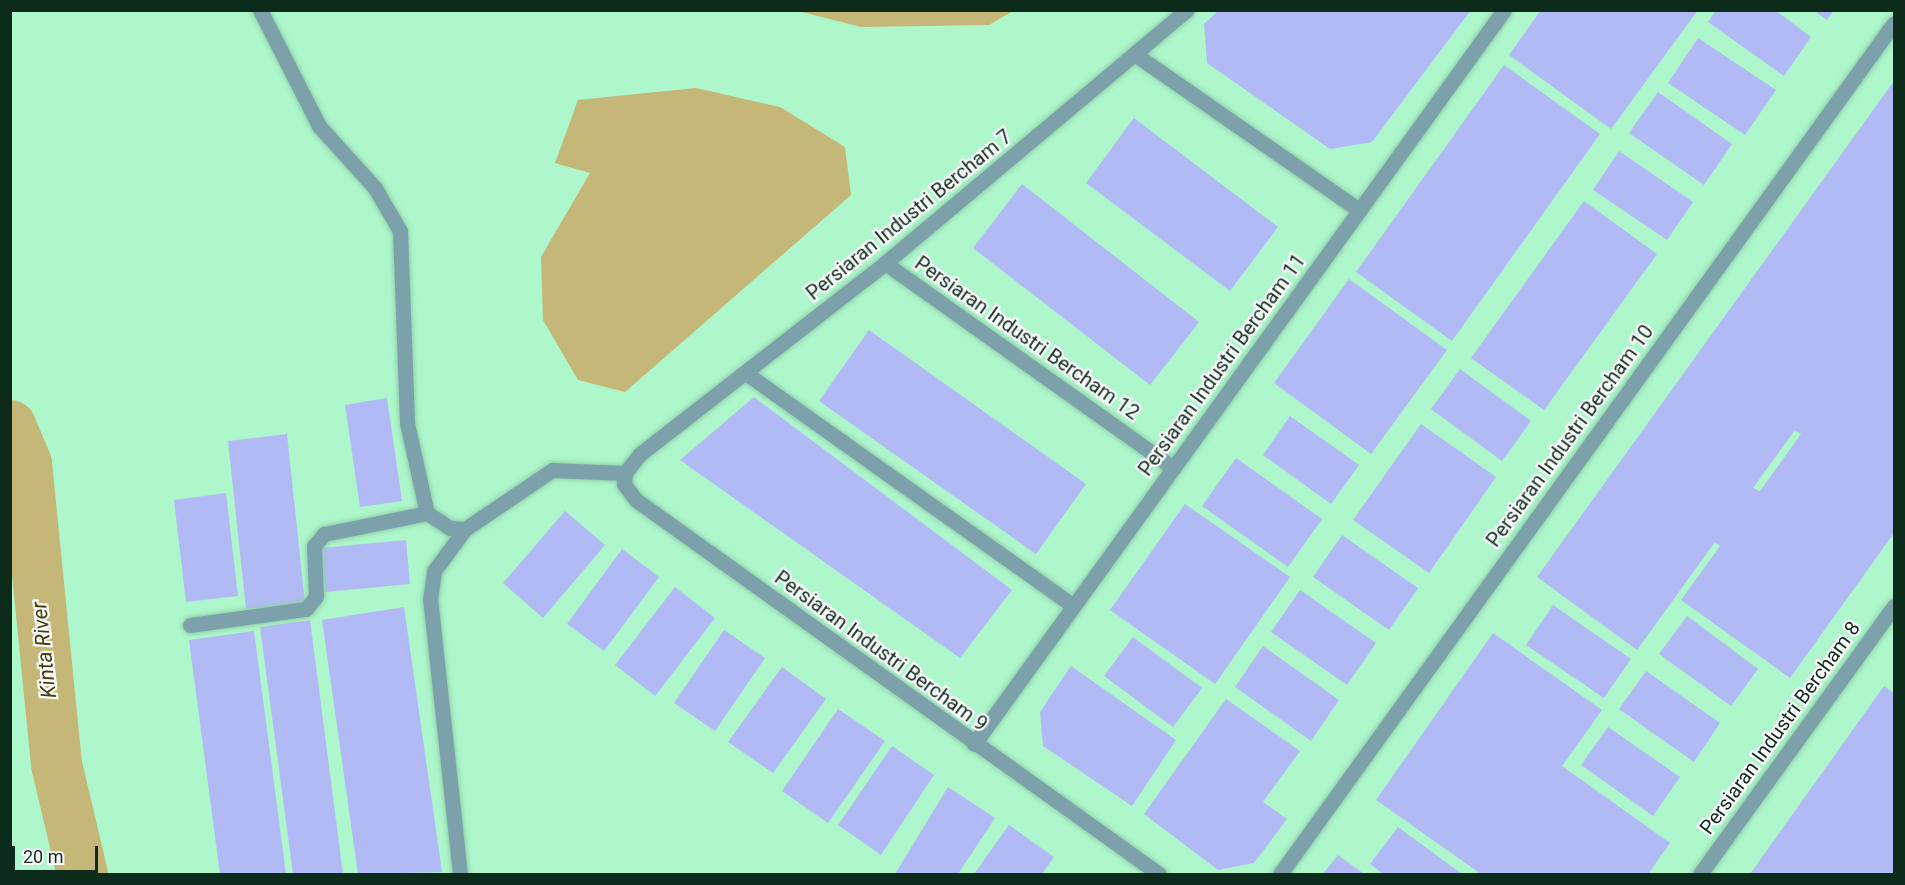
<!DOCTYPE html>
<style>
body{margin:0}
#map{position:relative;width:1905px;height:885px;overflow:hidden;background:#aef6cb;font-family:Roboto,sans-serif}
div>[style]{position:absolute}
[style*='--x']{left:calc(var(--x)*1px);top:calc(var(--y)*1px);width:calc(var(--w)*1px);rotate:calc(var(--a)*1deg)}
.water>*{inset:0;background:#c4b777}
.river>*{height:51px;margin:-25.5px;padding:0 25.5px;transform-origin:25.5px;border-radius:25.5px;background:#c4b777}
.building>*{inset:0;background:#b2baf6}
.roads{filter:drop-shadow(0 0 2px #91d1ab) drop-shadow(0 0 2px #91d1ab)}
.minor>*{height:15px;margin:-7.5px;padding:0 7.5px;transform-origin:7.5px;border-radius:7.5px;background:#7da1ab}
span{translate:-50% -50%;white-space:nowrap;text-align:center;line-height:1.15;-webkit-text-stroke:4.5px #fff;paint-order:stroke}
.street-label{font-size:20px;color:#0d2b1b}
.water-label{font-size:21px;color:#453b06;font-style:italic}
.frame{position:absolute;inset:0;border:12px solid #0d2b1b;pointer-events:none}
.scale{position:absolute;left:12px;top:846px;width:86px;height:27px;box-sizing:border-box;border:3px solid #0d2b1b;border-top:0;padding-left:8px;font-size:18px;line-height:21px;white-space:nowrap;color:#0d2b1b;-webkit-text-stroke:4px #fff;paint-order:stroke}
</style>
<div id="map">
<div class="water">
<div style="clip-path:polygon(798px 11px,1013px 11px,989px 25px,861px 27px)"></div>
<div style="clip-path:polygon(696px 88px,780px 107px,845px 147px,851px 195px,625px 392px,578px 380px,543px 320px,541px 257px,590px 173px,555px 163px,578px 100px)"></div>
</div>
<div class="river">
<div style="--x:10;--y:425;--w:41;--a:67.2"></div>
<div style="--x:26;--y:463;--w:302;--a:84.3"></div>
<div style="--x:56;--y:764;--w:113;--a:76.7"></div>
</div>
<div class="building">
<div style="clip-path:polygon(1219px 10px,1471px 10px,1372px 142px,1330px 149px,1207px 63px,1204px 24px)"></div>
<div style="clip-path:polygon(1541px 10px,1698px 10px,1611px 129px,1509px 55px)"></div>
<div style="clip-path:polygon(1716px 10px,1775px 10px,1811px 37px,1784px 76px,1708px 22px)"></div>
<div style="clip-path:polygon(1813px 10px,1834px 10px,1827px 20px)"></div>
<div style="clip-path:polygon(1698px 38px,1776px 90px,1745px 135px,1668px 83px)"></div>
<div style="clip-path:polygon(1504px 65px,1600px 134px,1452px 341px,1356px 272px)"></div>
<div style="clip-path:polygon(evenodd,1894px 81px,1894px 533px,1790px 678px,1681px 600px,1720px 546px,1715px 542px,1637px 650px,1537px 577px,1894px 81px,1795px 430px,1801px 434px,1760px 491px,1753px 488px,1795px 430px)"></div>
<div style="clip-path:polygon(1658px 92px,1732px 144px,1704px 185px,1629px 133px)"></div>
<div style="clip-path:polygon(1134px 118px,1278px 227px,1230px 291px,1086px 183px)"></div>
<div style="clip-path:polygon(1619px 151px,1693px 202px,1667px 240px,1593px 190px)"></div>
<div style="clip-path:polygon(1022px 184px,1199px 322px,1150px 385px,973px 248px)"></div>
<div style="clip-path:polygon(1584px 201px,1657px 254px,1544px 410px,1471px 358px)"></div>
<div style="clip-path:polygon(1349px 279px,1447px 350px,1371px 454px,1274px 383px)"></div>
<div style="clip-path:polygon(869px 330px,1086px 484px,1036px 554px,819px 401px)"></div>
<div style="clip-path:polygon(1460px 369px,1531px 421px,1502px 461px,1431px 409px)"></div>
<div style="clip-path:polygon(754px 397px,1012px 590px,960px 658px,680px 460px)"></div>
<div style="clip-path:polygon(387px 398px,402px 501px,360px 507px,345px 405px)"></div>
<div style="clip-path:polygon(1290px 416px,1359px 465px,1331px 504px,1263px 455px)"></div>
<div style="clip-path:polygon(1421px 424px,1496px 477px,1429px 573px,1353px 520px)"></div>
<div style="clip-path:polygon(287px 434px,305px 603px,246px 609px,228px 441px)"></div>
<div style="clip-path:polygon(1236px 458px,1322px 519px,1288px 567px,1202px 506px)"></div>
<div style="clip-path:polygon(226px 493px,238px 596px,186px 602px,174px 500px)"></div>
<div style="clip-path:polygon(1185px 504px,1290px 577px,1215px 684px,1110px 610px)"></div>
<div style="clip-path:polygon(565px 511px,605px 545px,543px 618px,503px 583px)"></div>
<div style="clip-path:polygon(1342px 535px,1418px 588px,1389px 630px,1313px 577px)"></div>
<div style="clip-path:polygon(406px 540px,410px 584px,325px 592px,321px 548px)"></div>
<div style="clip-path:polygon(622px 549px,659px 577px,604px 651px,567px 624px)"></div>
<div style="clip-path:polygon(675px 587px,715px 618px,655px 696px,615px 665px)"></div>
<div style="clip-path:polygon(1300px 590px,1376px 643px,1347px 685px,1271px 632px)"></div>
<div style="clip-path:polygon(1553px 605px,1631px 659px,1604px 698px,1526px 645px)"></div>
<div style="clip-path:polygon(404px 607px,442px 872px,358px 874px,322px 620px)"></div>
<div style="clip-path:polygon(1687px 616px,1758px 669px,1731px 706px,1659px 654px)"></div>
<div style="clip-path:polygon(310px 620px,343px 874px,293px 874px,260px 627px)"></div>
<div style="clip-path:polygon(724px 630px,765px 658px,715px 731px,674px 703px)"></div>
<div style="clip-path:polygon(254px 631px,286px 874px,220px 874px,189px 640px)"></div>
<div style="clip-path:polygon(1493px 633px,1602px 710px,1562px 766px,1670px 843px,1648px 874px,1481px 874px,1376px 800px)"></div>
<div style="clip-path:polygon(1133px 637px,1202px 688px,1173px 727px,1104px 676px)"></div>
<div style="clip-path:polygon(1263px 646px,1339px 700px,1311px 741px,1235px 687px)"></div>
<div style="clip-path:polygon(1071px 666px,1176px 740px,1132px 806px,1043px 746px,1040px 712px)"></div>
<div style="clip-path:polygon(782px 667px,826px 699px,773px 773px,728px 742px)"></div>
<div style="clip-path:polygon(1646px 671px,1720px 723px,1694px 762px,1619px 709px)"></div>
<div style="clip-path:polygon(1884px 686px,1894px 693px,1894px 874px,1750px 874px)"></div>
<div style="clip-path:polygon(1226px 699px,1300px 751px,1263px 802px,1287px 819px,1254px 863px,1218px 870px,1144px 814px)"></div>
<div style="clip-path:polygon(838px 709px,885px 741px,828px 823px,782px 791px)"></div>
<div style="clip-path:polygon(1608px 727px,1680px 777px,1653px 816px,1581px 765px)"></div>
<div style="clip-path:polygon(892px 746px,934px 775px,881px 855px,838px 825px)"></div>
<div style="clip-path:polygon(948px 787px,995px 818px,958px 874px,895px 874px)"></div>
<div style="clip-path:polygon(1009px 825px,1054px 857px,1042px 874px,974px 874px)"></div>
<div style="clip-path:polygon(1398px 827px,1462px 874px,1383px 874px,1370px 864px)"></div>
<div style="clip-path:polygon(1338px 855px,1364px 874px,1323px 874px)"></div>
</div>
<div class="roads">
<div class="minor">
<div style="--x:260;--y:10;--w:130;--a:63"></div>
<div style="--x:319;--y:126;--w:84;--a:47.9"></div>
<div style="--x:375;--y:188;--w:50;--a:59.8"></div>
<div style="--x:400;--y:231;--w:192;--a:87.9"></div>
<div style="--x:407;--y:423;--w:92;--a:77.5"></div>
<div style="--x:427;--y:513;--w:27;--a:33"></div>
<div style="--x:450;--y:528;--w:15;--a:4"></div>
<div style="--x:465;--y:529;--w:105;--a:-34.1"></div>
<div style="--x:552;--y:470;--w:73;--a:2.4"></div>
<div style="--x:1136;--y:55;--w:272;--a:34.8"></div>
<div style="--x:885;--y:263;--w:354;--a:35.4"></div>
<div style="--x:747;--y:374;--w:400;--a:35.4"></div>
<div style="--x:190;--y:625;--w:117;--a:-7.9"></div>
<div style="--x:306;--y:609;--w:16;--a:-52"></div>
<div style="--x:316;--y:596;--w:50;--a:-92.3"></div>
<div style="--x:314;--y:546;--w:16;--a:-50"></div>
<div style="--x:324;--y:534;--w:105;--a:-11.5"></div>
<div style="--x:974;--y:744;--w:905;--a:-54.17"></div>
<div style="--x:460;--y:874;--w:276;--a:-96.2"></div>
<div style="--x:430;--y:600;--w:29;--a:-82"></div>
<div style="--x:434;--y:571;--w:52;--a:-53.6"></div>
<div style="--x:1159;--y:874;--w:643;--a:-144.43"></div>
<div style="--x:636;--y:500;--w:20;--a:-127"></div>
<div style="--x:624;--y:484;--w:11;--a:-85"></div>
<div style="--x:625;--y:473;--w:24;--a:-52"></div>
<div style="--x:640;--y:454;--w:311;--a:-37.9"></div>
<div style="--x:885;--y:263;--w:394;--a:-40"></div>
<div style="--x:1280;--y:874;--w:1049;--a:-54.19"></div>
<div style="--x:1700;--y:874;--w:331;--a:-54.1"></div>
</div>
</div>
<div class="street-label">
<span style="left:909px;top:215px;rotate:-39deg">Persiaran Industri Bercham 7</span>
<span style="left:1027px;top:338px;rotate:35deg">Persiaran Industri Bercham 12</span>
<span style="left:1222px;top:365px;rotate:-54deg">Persiaran Industri Bercham 11</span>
<span style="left:1570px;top:436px;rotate:-54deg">Persiaran Industri Bercham 10</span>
<span style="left:881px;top:651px;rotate:36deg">Persiaran Industri Bercham 9</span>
<span style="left:1780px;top:728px;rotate:-54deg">Persiaran Industri Bercham 8</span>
</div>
<div class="water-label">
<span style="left:44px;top:650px;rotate:-96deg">Kinta River</span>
</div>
<div class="frame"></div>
<div class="scale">20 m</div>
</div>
